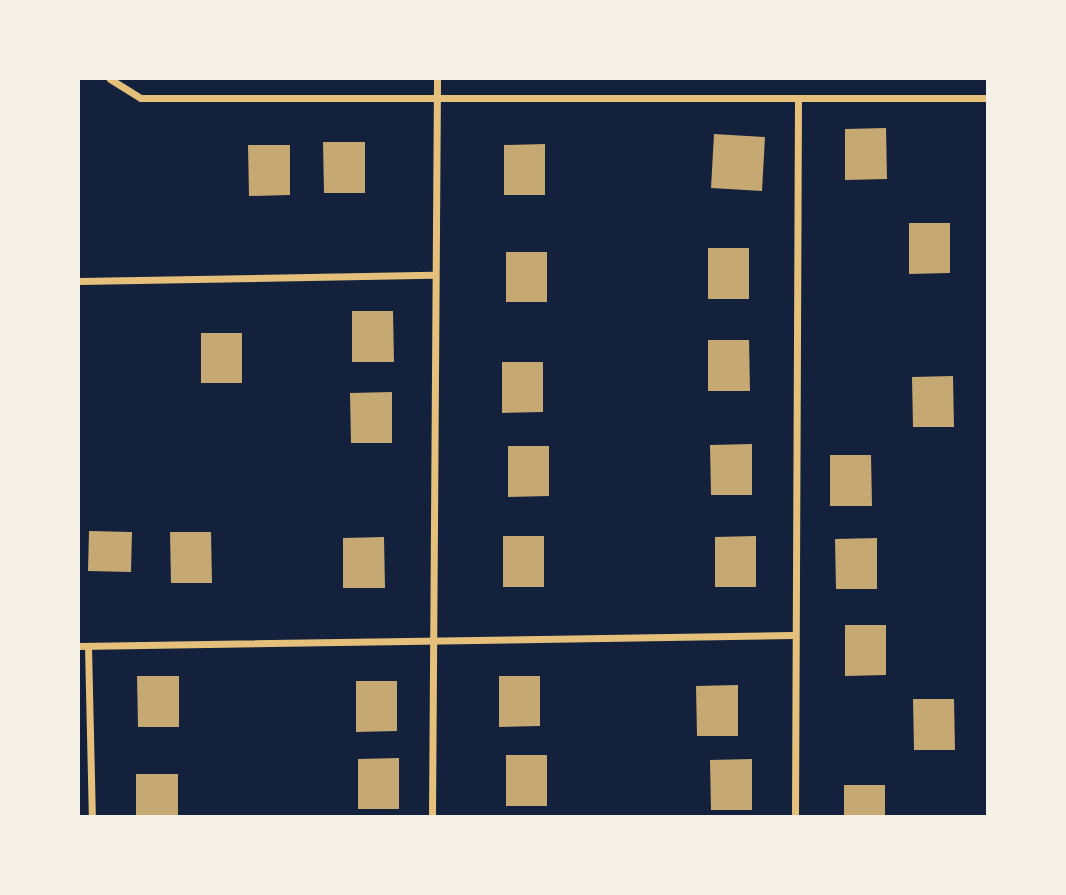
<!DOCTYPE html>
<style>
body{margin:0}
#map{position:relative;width:1066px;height:895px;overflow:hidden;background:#14213d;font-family:Mulish,sans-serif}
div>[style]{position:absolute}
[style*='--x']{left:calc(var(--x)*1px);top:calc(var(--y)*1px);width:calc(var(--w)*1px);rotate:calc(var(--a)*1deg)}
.building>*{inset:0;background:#c6a872}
.minor>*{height:7px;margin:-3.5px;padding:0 3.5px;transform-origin:3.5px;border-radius:3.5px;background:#e5c07b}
span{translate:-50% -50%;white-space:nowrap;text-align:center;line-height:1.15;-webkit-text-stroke:5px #f6f1e7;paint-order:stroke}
.frame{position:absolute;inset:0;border:80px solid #f6f1e7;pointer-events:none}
</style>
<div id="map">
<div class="building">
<div style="clip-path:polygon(886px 128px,887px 179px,845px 180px,845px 129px)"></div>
<div style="clip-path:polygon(714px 134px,765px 137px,762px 191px,711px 188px)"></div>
<div style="clip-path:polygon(323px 142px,365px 142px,365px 193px,324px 193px)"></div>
<div style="clip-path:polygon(545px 144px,545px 195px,504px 195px,504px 145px)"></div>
<div style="clip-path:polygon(248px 145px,290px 145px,290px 195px,249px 196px)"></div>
<div style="clip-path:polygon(909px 223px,950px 223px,950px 273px,909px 274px)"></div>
<div style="clip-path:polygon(708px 248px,749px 248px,749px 299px,708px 299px)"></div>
<div style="clip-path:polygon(506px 252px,547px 252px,547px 302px,506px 302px)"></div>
<div style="clip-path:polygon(352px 311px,393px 311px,394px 362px,352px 362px)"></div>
<div style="clip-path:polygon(201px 333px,242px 333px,242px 383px,201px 383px)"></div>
<div style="clip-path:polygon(708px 340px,749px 340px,750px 391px,708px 391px)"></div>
<div style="clip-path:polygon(502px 362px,543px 362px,543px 412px,502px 413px)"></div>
<div style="clip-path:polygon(953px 376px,954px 427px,913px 427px,912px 377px)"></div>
<div style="clip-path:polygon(392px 392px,392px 443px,351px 443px,350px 393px)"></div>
<div style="clip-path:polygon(752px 444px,752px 495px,711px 495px,710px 445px)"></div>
<div style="clip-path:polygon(508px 446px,549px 446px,549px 496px,508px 497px)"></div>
<div style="clip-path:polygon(830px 455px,871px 455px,872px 506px,830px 506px)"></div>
<div style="clip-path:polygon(89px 531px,132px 532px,131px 572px,88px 571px)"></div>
<div style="clip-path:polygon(170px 532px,211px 532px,212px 583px,171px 583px)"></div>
<div style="clip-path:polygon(503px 536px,544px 536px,544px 587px,503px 587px)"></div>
<div style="clip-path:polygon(756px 536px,756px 587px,715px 587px,715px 537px)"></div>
<div style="clip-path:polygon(384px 537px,385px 588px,343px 588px,343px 538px)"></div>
<div style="clip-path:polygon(877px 538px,877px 589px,836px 589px,835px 539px)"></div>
<div style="clip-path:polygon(845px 625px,886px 625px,886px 675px,845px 676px)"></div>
<div style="clip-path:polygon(137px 676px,179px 676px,179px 727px,138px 727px)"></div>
<div style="clip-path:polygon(499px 676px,540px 676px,540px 726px,499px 727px)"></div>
<div style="clip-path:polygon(356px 681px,397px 681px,397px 731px,356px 732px)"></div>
<div style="clip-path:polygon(738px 685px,738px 736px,697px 736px,696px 686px)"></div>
<div style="clip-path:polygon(913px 699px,954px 699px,955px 750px,914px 750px)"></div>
<div style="clip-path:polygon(506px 755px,547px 755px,547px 806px,506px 806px)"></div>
<div style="clip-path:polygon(399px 758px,399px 809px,358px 809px,358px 759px)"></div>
<div style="clip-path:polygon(752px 759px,752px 810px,711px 810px,710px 760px)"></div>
<div style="clip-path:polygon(136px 774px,178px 774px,178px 816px,136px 816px)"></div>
<div style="clip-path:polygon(844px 785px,885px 785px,885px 816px,844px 816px)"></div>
</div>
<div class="minor">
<div style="--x:110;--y:79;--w:36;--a:32"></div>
<div style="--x:141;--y:98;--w:846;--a:0"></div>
<div style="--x:79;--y:281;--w:354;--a:-1"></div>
<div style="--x:79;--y:646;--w:714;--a:-0.88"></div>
<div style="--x:88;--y:646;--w:170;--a:88.7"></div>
<div style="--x:432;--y:816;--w:737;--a:-89.61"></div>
<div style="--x:795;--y:816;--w:717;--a:-89.76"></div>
</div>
<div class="frame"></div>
</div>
